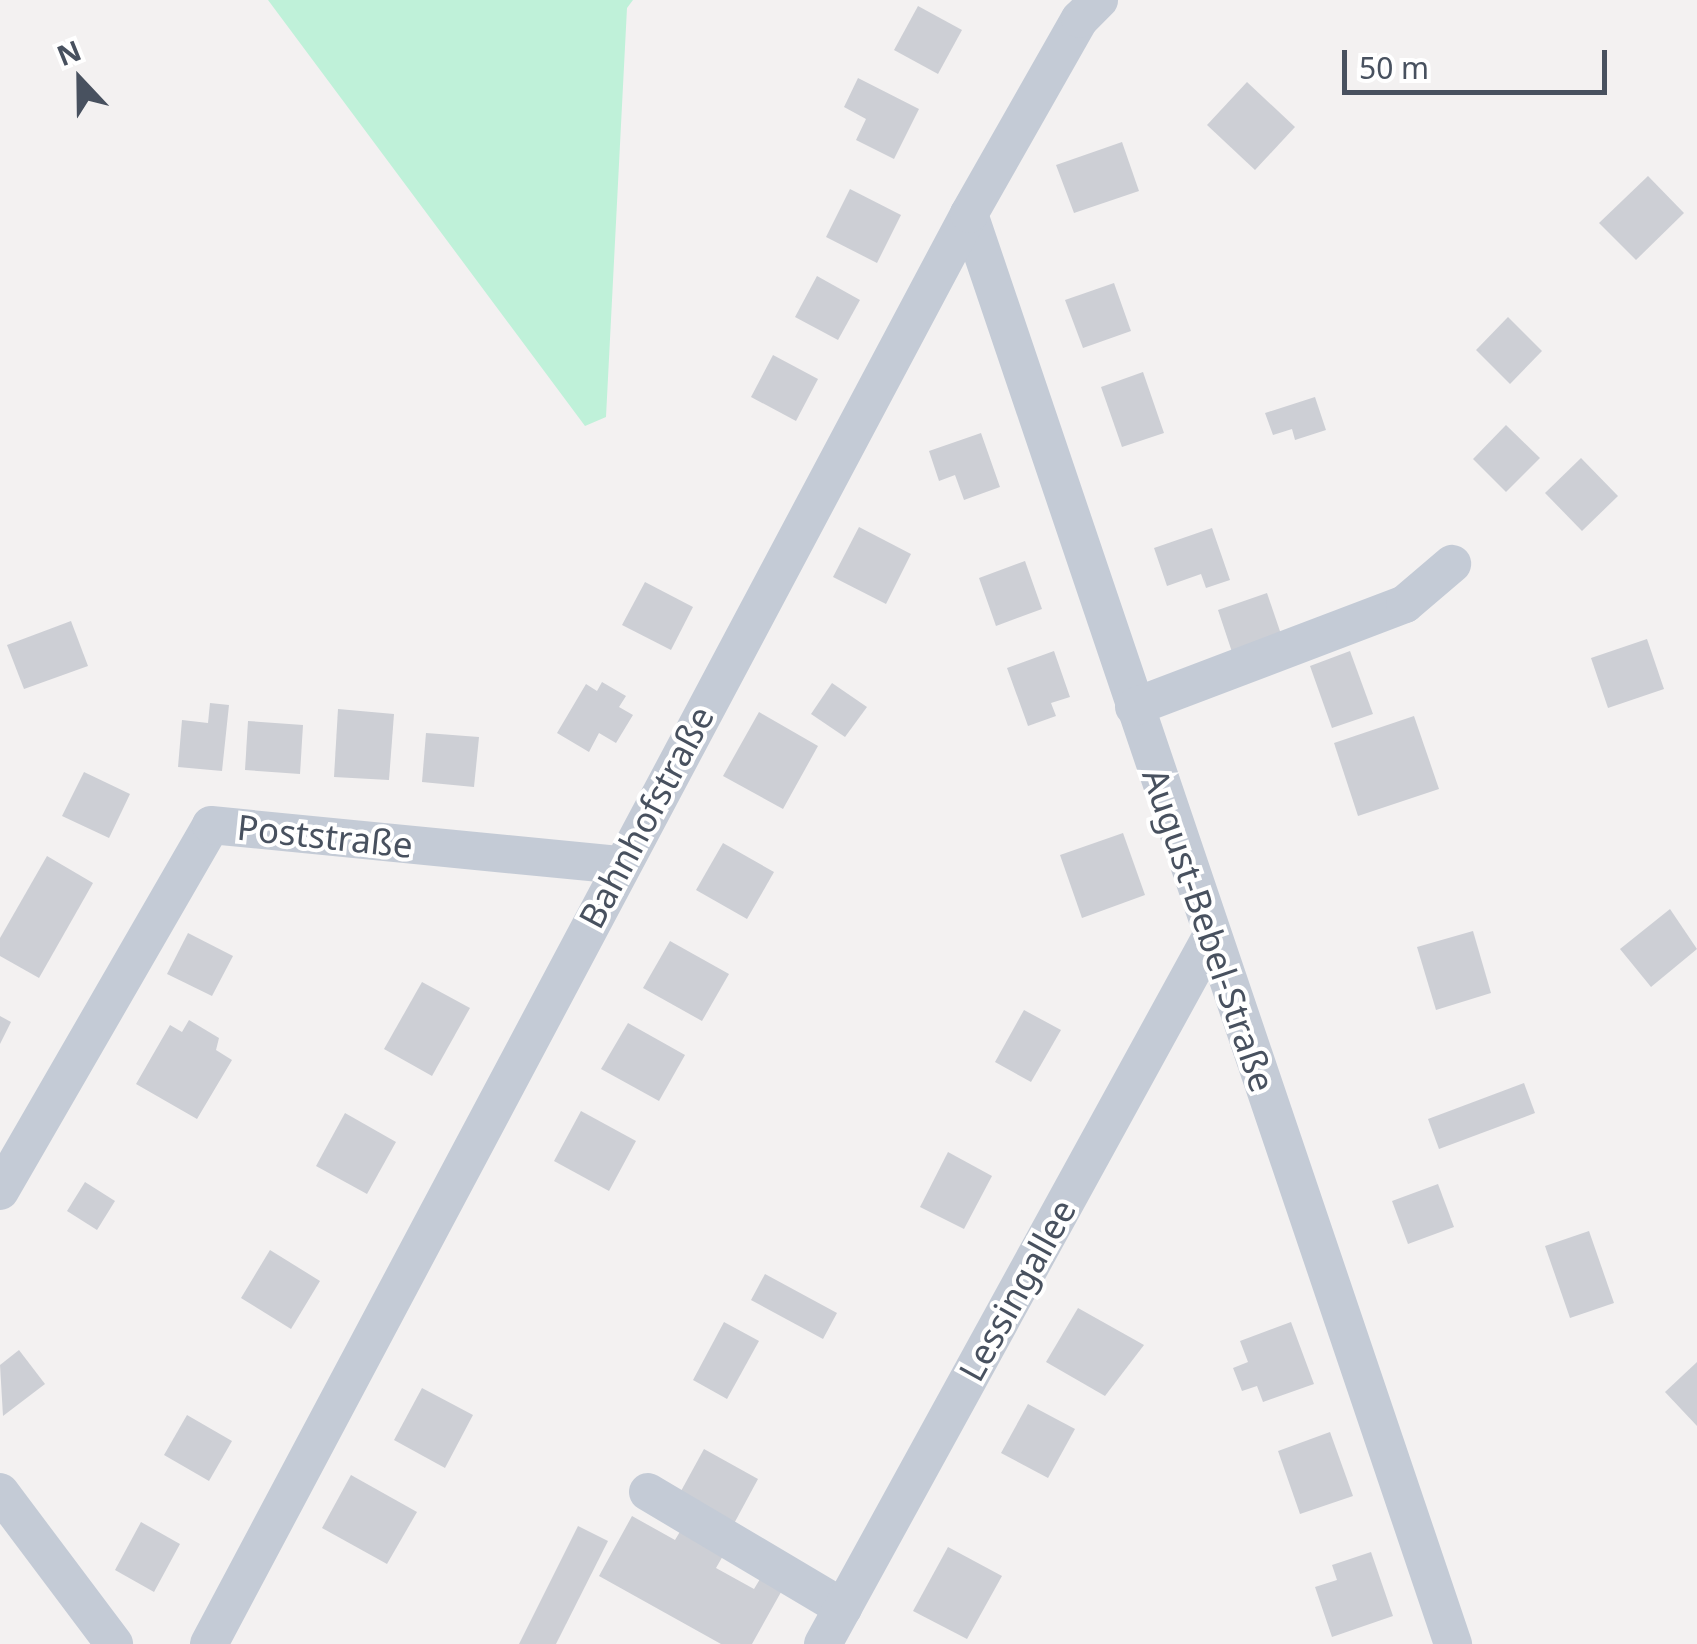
<!DOCTYPE html>
<meta charset="utf-8">
<style>
body{margin:0}
#map{position:relative;width:1697px;height:1644px;overflow:hidden;background:#f3f1f1;font-family:"Noto Sans",sans-serif}
div>[style]{position:absolute}
[style*='--x']{left:calc(var(--x)*1px);top:calc(var(--y)*1px);width:calc(var(--w)*1px);rotate:calc(var(--a)*1deg)}
.green>*{inset:0;background:#bff1d9}
.building>*{inset:0;background:#cdcfd5}
.minor>*{height:38px;margin:-19px;padding:0 19px;transform-origin:19px;border-radius:19px;background:#c4cbd6}
span{translate:-50% -50%;white-space:nowrap;text-align:center;line-height:1.15;-webkit-text-stroke:8px #fff;paint-order:stroke}
.street-label{font-size:35px;color:#48515f}
.north{position:absolute;left:30px;top:30px;width:100px;height:100px;-webkit-text-stroke:8px #fff;paint-order:stroke;rotate:338deg;font-size:28px;font-weight:700;line-height:40px;text-align:center;color:#48515f}
.north::after{content:'';display:block;margin:auto;width:35px;height:45px;background:#48515f;clip-path:polygon(50% 0,100% 100%,50% 72%,0 100%)}
.scale{position:absolute;left:1342px;top:50px;width:265px;height:45px;box-sizing:border-box;border:5px solid #48515f;border-top:0;padding-left:12px;font-size:30px;line-height:35px;white-space:nowrap;color:#48515f;-webkit-text-stroke:8px #fff;paint-order:stroke}
</style>
<div id="map">
<div class="green">
<div style="clip-path:polygon(268px 0,633px 0,627px 8px,606px 417px,585px 426px)"></div>
</div>
<div class="building">
<div style="clip-path:polygon(918px 6px,962px 30px,938px 74px,894px 50px)"></div>
<div style="clip-path:polygon(858px 78px,919px 109px,894px 159px,856px 140px,866px 119px,844px 107px)"></div>
<div style="clip-path:polygon(1247px 82px,1295px 127px,1255px 170px,1207px 125px)"></div>
<div style="clip-path:polygon(1122px 142px,1139px 191px,1074px 213px,1056px 165px)"></div>
<div style="clip-path:polygon(1648px 176px,1684px 213px,1636px 260px,1599px 223px)"></div>
<div style="clip-path:polygon(850px 189px,901px 215px,877px 263px,826px 237px)"></div>
<div style="clip-path:polygon(817px 276px,860px 300px,838px 340px,795px 317px)"></div>
<div style="clip-path:polygon(1114px 283px,1131px 331px,1083px 348px,1065px 300px)"></div>
<div style="clip-path:polygon(1508px 317px,1542px 351px,1510px 384px,1476px 350px)"></div>
<div style="clip-path:polygon(773px 355px,818px 379px,796px 421px,751px 397px)"></div>
<div style="clip-path:polygon(1143px 372px,1164px 433px,1122px 447px,1101px 387px)"></div>
<div style="clip-path:polygon(1315px 397px,1326px 430px,1295px 440px,1292px 429px,1273px 435px,1265px 413px)"></div>
<div style="clip-path:polygon(1506px 425px,1540px 458px,1506px 492px,1473px 459px)"></div>
<div style="clip-path:polygon(981px 433px,1000px 487px,964px 500px,955px 475px,939px 481px,929px 451px)"></div>
<div style="clip-path:polygon(1581px 458px,1618px 496px,1582px 531px,1545px 493px)"></div>
<div style="clip-path:polygon(859px 527px,911px 554px,886px 604px,833px 577px)"></div>
<div style="clip-path:polygon(1212px 528px,1230px 580px,1206px 588px,1201px 574px,1167px 586px,1154px 548px)"></div>
<div style="clip-path:polygon(1025px 561px,1042px 609px,996px 626px,979px 578px)"></div>
<div style="clip-path:polygon(645px 582px,693px 607px,671px 650px,622px 625px)"></div>
<div style="clip-path:polygon(1267px 593px,1284px 643px,1235px 661px,1218px 610px)"></div>
<div style="clip-path:polygon(71px 621px,88px 666px,24px 689px,7px 645px)"></div>
<div style="clip-path:polygon(1647px 639px,1664px 689px,1608px 708px,1591px 658px)"></div>
<div style="clip-path:polygon(1054px 651px,1070px 697px,1051px 703px,1056px 716px,1028px 726px,1007px 668px)"></div>
<div style="clip-path:polygon(1350px 651px,1373px 714px,1332px 728px,1310px 666px)"></div>
<div style="clip-path:polygon(602px 682px,626px 696px,619px 707px,633px 715px,616px 743px,599px 733px,589px 752px,557px 733px,586px 684px,597px 691px)"></div>
<div style="clip-path:polygon(832px 683px,867px 707px,845px 737px,811px 714px)"></div>
<div style="clip-path:polygon(210px 703px,229px 705px,222px 771px,178px 767px,182px 720px,208px 723px)"></div>
<div style="clip-path:polygon(338px 709px,394px 714px,389px 780px,334px 777px)"></div>
<div style="clip-path:polygon(759px 712px,818px 746px,783px 809px,723px 776px)"></div>
<div style="clip-path:polygon(1414px 716px,1439px 789px,1358px 816px,1334px 743px)"></div>
<div style="clip-path:polygon(248px 721px,303px 725px,300px 774px,245px 770px)"></div>
<div style="clip-path:polygon(426px 733px,479px 737px,474px 787px,422px 782px)"></div>
<div style="clip-path:polygon(84px 772px,130px 794px,109px 838px,62px 816px)"></div>
<div style="clip-path:polygon(1123px 833px,1145px 895px,1082px 918px,1060px 855px)"></div>
<div style="clip-path:polygon(723px 843px,774px 872px,747px 919px,696px 890px)"></div>
<div style="clip-path:polygon(47px 856px,93px 883px,39px 978px,0 956px,0 938px)"></div>
<div style="clip-path:polygon(1670px 909px,1697px 949px,1651px 987px,1620px 949px)"></div>
<div style="clip-path:polygon(1473px 931px,1491px 993px,1436px 1010px,1417px 947px)"></div>
<div style="clip-path:polygon(188px 933px,233px 956px,212px 996px,167px 974px)"></div>
<div style="clip-path:polygon(670px 941px,729px 974px,702px 1021px,643px 988px)"></div>
<div style="clip-path:polygon(422px 982px,470px 1008px,432px 1076px,384px 1049px)"></div>
<div style="clip-path:polygon(1024px 1010px,1061px 1030px,1031px 1082px,995px 1062px)"></div>
<div style="clip-path:polygon(0 1016px,11px 1022px,0 1044px)"></div>
<div style="clip-path:polygon(189px 1020px,219px 1038px,216px 1050px,232px 1060px,197px 1119px,136px 1084px,170px 1025px,182px 1032px)"></div>
<div style="clip-path:polygon(628px 1023px,685px 1055px,659px 1101px,601px 1069px)"></div>
<div style="clip-path:polygon(1524px 1083px,1535px 1113px,1439px 1149px,1428px 1119px)"></div>
<div style="clip-path:polygon(581px 1111px,636px 1141px,609px 1191px,554px 1161px)"></div>
<div style="clip-path:polygon(345px 1113px,396px 1142px,367px 1194px,316px 1166px)"></div>
<div style="clip-path:polygon(948px 1152px,992px 1176px,964px 1229px,920px 1207px)"></div>
<div style="clip-path:polygon(85px 1182px,115px 1201px,97px 1230px,67px 1211px)"></div>
<div style="clip-path:polygon(1438px 1184px,1454px 1227px,1408px 1244px,1392px 1201px)"></div>
<div style="clip-path:polygon(1589px 1231px,1614px 1303px,1570px 1318px,1545px 1246px)"></div>
<div style="clip-path:polygon(270px 1250px,320px 1281px,291px 1329px,241px 1298px)"></div>
<div style="clip-path:polygon(765px 1274px,837px 1313px,823px 1339px,751px 1300px)"></div>
<div style="clip-path:polygon(1078px 1308px,1144px 1345px,1105px 1396px,1046px 1362px)"></div>
<div style="clip-path:polygon(724px 1322px,759px 1341px,727px 1399px,693px 1380px)"></div>
<div style="clip-path:polygon(1291px 1322px,1314px 1384px,1263px 1402px,1257px 1386px,1242px 1391px,1233px 1368px,1248px 1362px,1240px 1341px)"></div>
<div style="clip-path:polygon(19px 1350px,45px 1384px,3px 1416px,0 1365px)"></div>
<div style="clip-path:polygon(1697px 1362px,1697px 1426px,1665px 1392px)"></div>
<div style="clip-path:polygon(422px 1388px,473px 1415px,445px 1468px,394px 1440px)"></div>
<div style="clip-path:polygon(1028px 1404px,1075px 1429px,1048px 1478px,1001px 1453px)"></div>
<div style="clip-path:polygon(187px 1415px,232px 1441px,209px 1481px,164px 1455px)"></div>
<div style="clip-path:polygon(1330px 1432px,1353px 1496px,1300px 1514px,1278px 1451px)"></div>
<div style="clip-path:polygon(704px 1449px,758px 1479px,730px 1531px,675px 1502px)"></div>
<div style="clip-path:polygon(351px 1475px,417px 1512px,387px 1564px,322px 1528px)"></div>
<div style="clip-path:polygon(632px 1516px,675px 1540px,681px 1530px,724px 1554px,716px 1568px,754px 1589px,763px 1574px,785px 1585px,752px 1644px,721px 1644px,599px 1576px)"></div>
<div style="clip-path:polygon(141px 1522px,180px 1544px,154px 1592px,115px 1570px)"></div>
<div style="clip-path:polygon(578px 1526px,608px 1541px,556px 1644px,519px 1644px)"></div>
<div style="clip-path:polygon(948px 1547px,1002px 1576px,967px 1639px,913px 1611px)"></div>
<div style="clip-path:polygon(1371px 1552px,1393px 1616px,1332px 1637px,1315px 1587px,1337px 1580px,1332px 1565px)"></div>
</div>
<div class="minor">
<div style="--x:969;--y:214;--w:1510;--a:71.3"></div>
<div style="--x:1134;--y:707;--w:290;--a:-20.8"></div>
<div style="--x:1405;--y:604;--w:62;--a:-40.4"></div>
<div style="--x:0;--y:1191;--w:422;--a:-60"></div>
<div style="--x:211;--y:825;--w:412;--a:5.6"></div>
<div style="--x:0;--y:1492;--w:190;--a:53.1"></div>
<div style="--x:648;--y:1492;--w:227;--a:30.7"></div>
<div style="--x:209;--y:1644;--w:1619;--a:-62.01"></div>
<div style="--x:969;--y:214;--w:224;--a:-60.4"></div>
<div style="--x:1080;--y:19;--w:27;--a:-45"></div>
<div style="--x:823;--y:1644;--w:806;--a:-61.24"></div>
</div>
<div class="street-label">
<span style="left:646px;top:817px;rotate:-62deg">Bahnhofstraße</span>
<span style="left:325px;top:836px;rotate:6deg">Poststraße</span>
<span style="left:1209px;top:930px;rotate:71deg">August-Bebel-Straße</span>
<span style="left:1017px;top:1290px;rotate:-61deg">Lessingallee</span>
</div>
<div class="north">N</div>
<div class="scale">50 m</div>
</div>
